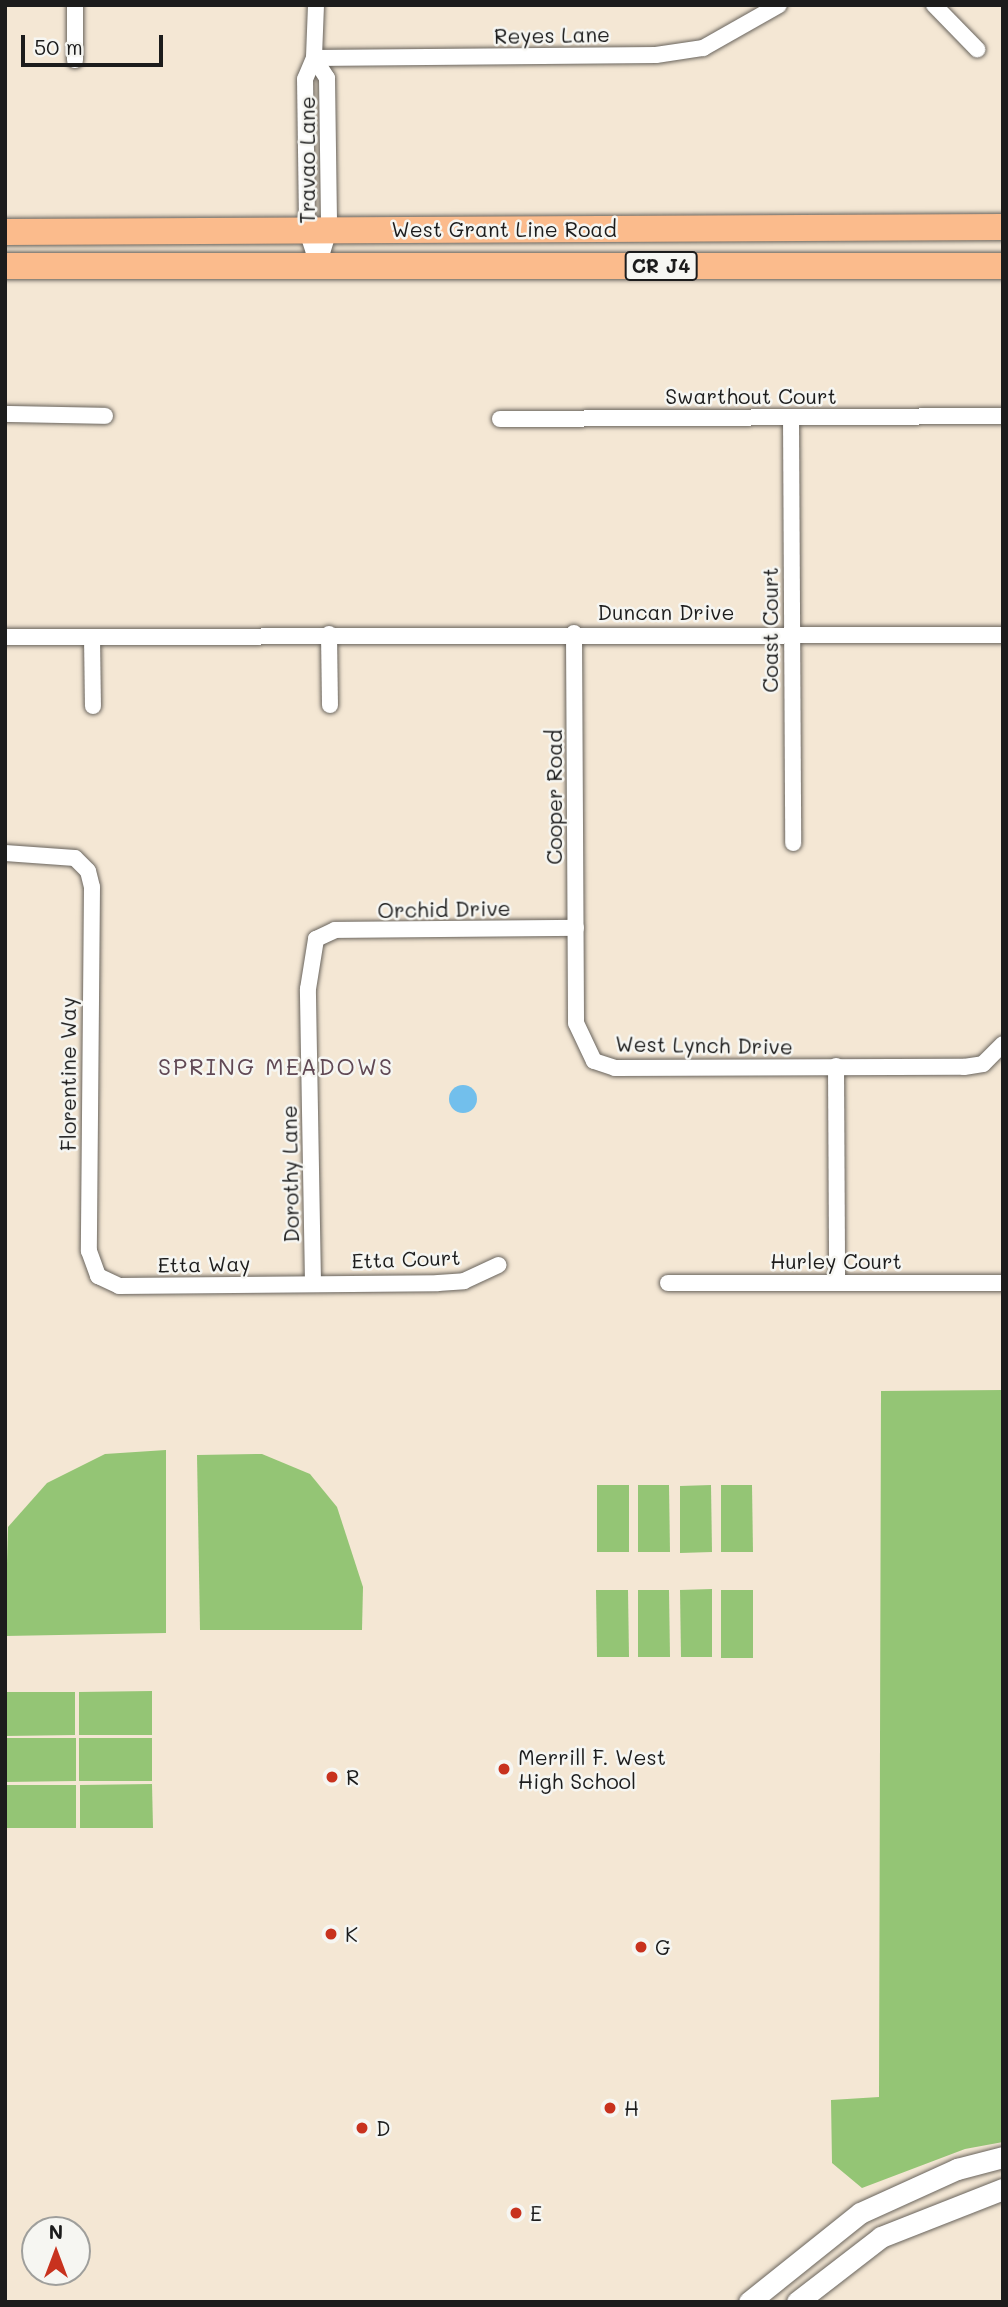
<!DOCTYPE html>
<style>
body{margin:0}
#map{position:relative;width:1008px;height:2307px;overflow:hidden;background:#f4e7d4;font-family:Mali,sans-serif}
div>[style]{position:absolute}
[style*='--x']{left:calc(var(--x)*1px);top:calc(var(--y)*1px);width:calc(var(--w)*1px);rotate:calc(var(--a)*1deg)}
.green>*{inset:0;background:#94c575}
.water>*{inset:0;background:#72bfec}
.round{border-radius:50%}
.roads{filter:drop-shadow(0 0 2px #68635c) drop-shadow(0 0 2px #68635c)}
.minor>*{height:16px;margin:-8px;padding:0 8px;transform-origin:8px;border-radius:8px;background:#fff}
.tertiary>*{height:21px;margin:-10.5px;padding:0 10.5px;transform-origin:10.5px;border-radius:10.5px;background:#fff}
.primary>*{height:26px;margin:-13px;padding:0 13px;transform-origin:13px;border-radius:13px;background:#fbbb8c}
.dots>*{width:19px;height:19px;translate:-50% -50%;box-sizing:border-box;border:4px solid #f6f6f2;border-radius:50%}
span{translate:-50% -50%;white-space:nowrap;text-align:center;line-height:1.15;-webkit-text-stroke:5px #f6f6f2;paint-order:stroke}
.shield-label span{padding:2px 5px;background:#f6f6f2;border:2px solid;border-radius:5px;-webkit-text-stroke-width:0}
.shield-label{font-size:19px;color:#1c1c1c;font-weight:700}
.street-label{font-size:21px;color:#1c1c1c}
.poi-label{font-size:21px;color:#1c1c1c}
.left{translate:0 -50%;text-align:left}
.neighbourhood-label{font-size:23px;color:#604854;letter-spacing:2px}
.frame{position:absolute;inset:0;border:7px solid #1c1c1c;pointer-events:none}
.north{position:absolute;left:21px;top:2216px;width:70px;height:70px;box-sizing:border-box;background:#f6f6f2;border:2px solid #9f9f9c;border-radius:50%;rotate:0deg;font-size:19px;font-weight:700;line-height:28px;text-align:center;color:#1c1c1c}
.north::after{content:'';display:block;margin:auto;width:24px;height:32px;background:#c8321e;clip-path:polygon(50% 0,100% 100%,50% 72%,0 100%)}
.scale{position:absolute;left:21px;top:35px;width:142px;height:32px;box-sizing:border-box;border:4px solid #1c1c1c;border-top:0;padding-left:9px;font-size:21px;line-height:24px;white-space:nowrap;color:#1c1c1c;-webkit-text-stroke:5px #f6f6f2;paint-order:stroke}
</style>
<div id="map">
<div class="green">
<div style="clip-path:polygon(1003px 1390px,1003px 2142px,965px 2149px,862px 2188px,832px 2163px,831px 2100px,879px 2097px,881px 1391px)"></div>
<div style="clip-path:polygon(166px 1450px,166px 1633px,5px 1636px,8px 1527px,47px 1483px,105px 1454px)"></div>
<div style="clip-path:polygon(262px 1454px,310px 1474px,337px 1507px,363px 1587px,362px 1630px,200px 1630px,197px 1455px)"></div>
<div style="clip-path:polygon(597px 1485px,629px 1485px,629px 1552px,597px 1552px)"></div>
<div style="clip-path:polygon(638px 1485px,669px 1485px,670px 1552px,638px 1552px)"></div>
<div style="clip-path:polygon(711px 1485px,712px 1552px,680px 1553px,680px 1486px)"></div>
<div style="clip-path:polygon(721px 1485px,752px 1485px,753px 1552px,721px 1552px)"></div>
<div style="clip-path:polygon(712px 1589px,712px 1657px,681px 1657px,680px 1590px)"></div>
<div style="clip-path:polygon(596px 1590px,628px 1590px,629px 1657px,597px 1657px)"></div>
<div style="clip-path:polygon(638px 1590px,669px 1590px,670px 1657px,638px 1657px)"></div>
<div style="clip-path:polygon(721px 1590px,753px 1590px,753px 1658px,721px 1658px)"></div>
<div style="clip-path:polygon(152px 1691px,152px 1735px,79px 1735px,79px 1692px)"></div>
<div style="clip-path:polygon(5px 1692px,75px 1692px,75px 1735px,5px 1736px)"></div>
<div style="clip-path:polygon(5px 1738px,76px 1738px,76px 1781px,5px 1782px)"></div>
<div style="clip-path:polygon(79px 1738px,152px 1738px,152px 1781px,79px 1781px)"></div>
<div style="clip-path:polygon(152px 1784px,153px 1828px,80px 1828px,80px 1785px)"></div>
<div style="clip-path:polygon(5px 1785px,76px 1785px,76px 1828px,5px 1828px)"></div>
</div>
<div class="water">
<div class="round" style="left:449px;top:1085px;width:28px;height:28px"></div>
</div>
<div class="roads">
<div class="minor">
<div style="--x:316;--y:5;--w:53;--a:92.2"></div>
<div style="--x:314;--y:58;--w:23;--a:113"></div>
<div style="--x:305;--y:79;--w:152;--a:89.2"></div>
<div style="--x:307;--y:231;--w:36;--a:72"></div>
<div style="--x:934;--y:5;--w:62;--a:45.7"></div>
<div style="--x:314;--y:58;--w:342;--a:-0.5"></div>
<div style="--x:656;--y:55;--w:48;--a:-8.5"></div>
<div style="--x:703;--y:48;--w:87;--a:-29.5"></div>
<div style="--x:314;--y:58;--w:24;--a:57"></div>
<div style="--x:327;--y:78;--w:152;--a:89.2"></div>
<div style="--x:329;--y:230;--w:37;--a:107"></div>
<div style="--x:75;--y:60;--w:55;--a:-90"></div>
<div style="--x:5;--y:414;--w:100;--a:1.1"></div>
<div style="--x:791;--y:417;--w:426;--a:89.7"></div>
<div style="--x:500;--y:419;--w:503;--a:-0.34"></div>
<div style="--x:574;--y:633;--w:390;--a:89.7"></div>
<div style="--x:576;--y:1023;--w:42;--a:64.7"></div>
<div style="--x:594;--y:1061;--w:22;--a:18"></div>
<div style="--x:615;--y:1068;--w:349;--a:-0.2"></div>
<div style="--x:964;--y:1067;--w:19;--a:-9"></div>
<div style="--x:983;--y:1064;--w:28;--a:-45"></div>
<div style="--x:329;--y:634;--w:71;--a:89.2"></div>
<div style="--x:5;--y:637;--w:998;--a:-0.11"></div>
<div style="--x:92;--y:637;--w:69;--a:89.2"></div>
<div style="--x:5;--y:853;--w:70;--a:4.1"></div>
<div style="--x:75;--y:858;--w:18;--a:45"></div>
<div style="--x:88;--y:871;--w:16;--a:76"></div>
<div style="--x:92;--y:887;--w:364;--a:90.5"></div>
<div style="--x:89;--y:1251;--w:27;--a:70"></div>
<div style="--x:98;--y:1276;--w:23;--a:25"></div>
<div style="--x:119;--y:1286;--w:319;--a:-0.5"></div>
<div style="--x:438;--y:1283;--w:26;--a:-4"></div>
<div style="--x:464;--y:1281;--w:38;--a:-25"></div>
<div style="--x:836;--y:1066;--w:215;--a:89.7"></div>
<div style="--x:313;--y:1283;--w:294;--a:-91"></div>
<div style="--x:308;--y:989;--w:51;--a:-80.9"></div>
<div style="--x:316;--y:939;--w:21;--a:-25"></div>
<div style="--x:335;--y:930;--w:241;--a:-0.5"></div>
<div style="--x:668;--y:1283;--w:335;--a:0"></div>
</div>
<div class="tertiary">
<div style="--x:749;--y:2302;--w:142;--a:-38.7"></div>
<div style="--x:860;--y:2213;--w:107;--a:-24.4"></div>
<div style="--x:957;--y:2169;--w:48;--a:-14.6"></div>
<div style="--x:797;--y:2302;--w:106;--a:-37.7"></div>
<div style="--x:881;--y:2237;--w:131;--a:-21.5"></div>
</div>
<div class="primary">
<div style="--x:5;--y:232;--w:998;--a:-0.29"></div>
<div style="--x:5;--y:266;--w:998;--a:0"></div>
</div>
</div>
<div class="dots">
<div style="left:504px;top:1769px;background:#c8321e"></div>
<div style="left:332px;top:1777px;background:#c8321e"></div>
<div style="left:331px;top:1934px;background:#c8321e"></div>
<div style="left:641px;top:1947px;background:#c8321e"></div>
<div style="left:610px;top:2108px;background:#c8321e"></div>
<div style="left:362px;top:2128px;background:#c8321e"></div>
<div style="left:516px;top:2213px;background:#c8321e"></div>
</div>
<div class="shield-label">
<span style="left:661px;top:266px">CR J4</span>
</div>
<div class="street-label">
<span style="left:552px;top:35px;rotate:-1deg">Reyes Lane</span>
<span style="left:307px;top:160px;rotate:-90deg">Travao Lane</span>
<span style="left:504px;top:229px">West Grant Line Road</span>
<span style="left:751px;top:396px">Swarthout Court</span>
<span style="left:666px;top:612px">Duncan Drive</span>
<span style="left:770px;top:630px;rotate:-90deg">Coast Court</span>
<span style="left:554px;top:797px;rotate:-90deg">Cooper Road</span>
<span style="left:444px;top:909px;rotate:-1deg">Orchid Drive</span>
<span style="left:704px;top:1045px;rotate:1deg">West Lynch Drive</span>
<span style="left:68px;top:1074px;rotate:-90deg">Florentine Way</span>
<span style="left:290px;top:1174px;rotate:-91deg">Dorothy Lane</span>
<span style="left:406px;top:1259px;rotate:-2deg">Etta Court</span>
<span style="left:836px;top:1261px">Hurley Court</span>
<span style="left:204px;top:1264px;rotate:-1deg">Etta Way</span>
</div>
<div class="poi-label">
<span class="left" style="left:518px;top:1769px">Merrill F. West<br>High School</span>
<span class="left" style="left:346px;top:1777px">R</span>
<span class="left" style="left:345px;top:1934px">K</span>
<span class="left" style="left:655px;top:1947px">G</span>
<span class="left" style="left:624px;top:2108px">H</span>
<span class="left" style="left:376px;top:2128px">D</span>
<span class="left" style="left:530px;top:2213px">E</span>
</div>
<div class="neighbourhood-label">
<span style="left:276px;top:1066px">SPRING MEADOWS</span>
</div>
<div class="frame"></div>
<div class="north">N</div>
<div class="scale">50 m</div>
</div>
